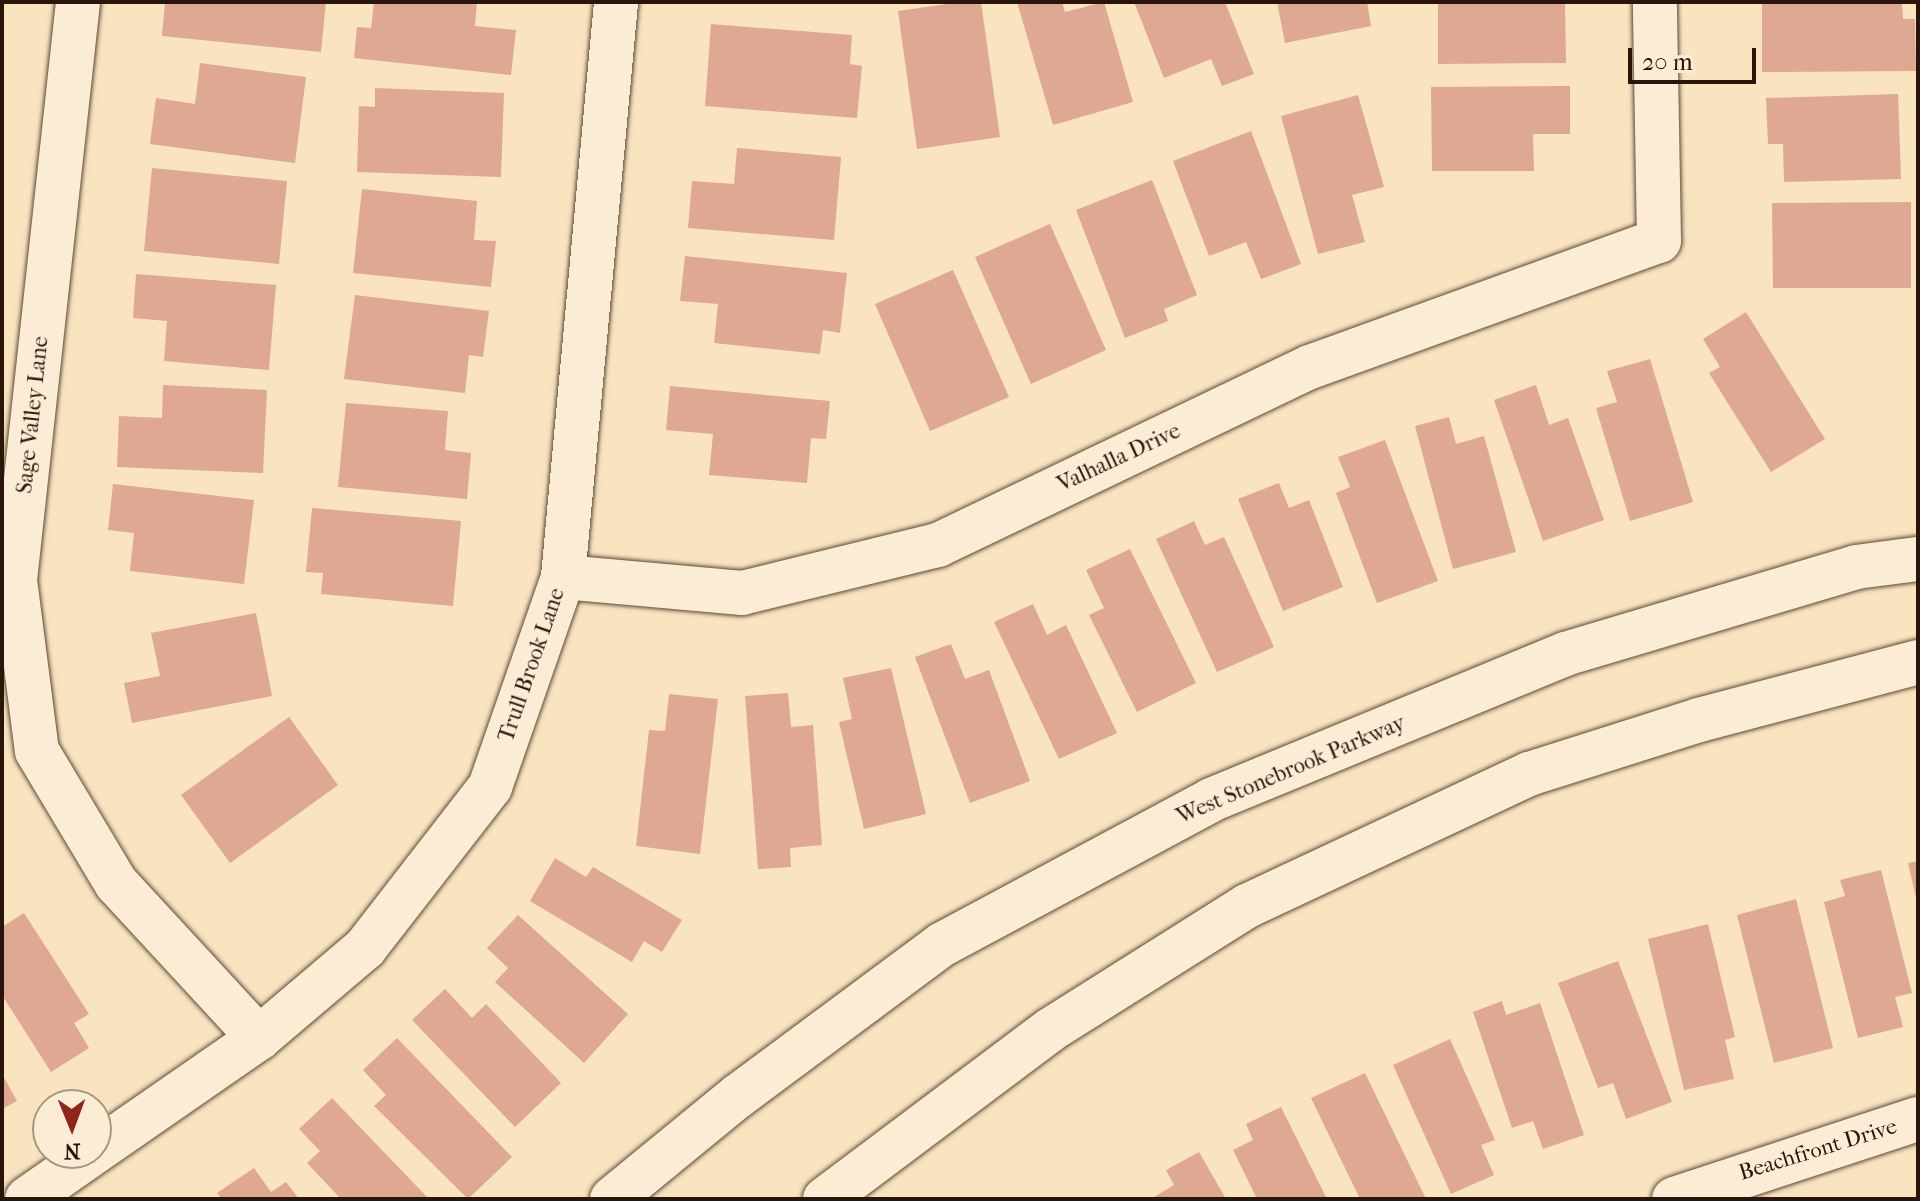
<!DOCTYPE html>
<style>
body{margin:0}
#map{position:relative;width:1920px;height:1201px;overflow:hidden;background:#f9e4bf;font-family:"IM FELL French Canon",serif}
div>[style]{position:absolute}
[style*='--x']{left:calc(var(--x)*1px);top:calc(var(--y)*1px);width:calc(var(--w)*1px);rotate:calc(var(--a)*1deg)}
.building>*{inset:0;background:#dea892}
.roads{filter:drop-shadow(0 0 2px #5e4937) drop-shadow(0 0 2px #5e4937)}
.minor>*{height:44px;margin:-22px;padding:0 22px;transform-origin:22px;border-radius:22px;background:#fbedd5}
span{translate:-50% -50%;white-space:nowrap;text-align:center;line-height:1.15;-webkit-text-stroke:7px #fbedd5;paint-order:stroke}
.street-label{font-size:22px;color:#2b150a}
.frame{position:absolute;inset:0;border:4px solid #2b150a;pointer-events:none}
.north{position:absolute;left:32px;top:1089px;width:80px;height:80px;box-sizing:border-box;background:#fbedd5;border:2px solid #a89784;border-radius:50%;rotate:179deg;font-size:22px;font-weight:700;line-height:32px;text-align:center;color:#2b150a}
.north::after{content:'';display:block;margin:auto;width:28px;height:36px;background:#8f2418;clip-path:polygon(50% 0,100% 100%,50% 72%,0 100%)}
.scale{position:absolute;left:1628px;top:48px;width:128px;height:36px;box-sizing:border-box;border:4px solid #2b150a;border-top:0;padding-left:10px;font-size:24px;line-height:28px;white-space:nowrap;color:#2b150a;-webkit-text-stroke:6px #fbedd5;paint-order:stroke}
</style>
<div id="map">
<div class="building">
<div style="clip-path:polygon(165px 2px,326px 2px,321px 52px,162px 36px)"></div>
<div style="clip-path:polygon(374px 2px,477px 2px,475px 26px,516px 30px,511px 75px,354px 58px,357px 27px,371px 28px)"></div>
<div style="clip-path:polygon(961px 2px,981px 2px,1000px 137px,917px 149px,898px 11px)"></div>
<div style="clip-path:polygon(1017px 2px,1062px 2px,1065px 12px,1104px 2px,1133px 102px,1053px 125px)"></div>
<div style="clip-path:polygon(1134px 2px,1225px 2px,1254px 74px,1222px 86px,1211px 59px,1164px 78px)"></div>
<div style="clip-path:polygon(1277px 2px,1367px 2px,1371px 26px,1285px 43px)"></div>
<div style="clip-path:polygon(1438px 2px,1565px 2px,1566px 63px,1438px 64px)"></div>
<div style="clip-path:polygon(1762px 2px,1902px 2px,1903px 19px,1915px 19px,1916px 71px,1762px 72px)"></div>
<div style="clip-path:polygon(711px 24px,852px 35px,850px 64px,862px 66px,857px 118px,705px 106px)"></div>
<div style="clip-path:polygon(200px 63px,306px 77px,295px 163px,150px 144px,156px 98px,195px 104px)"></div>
<div style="clip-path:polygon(1570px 86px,1570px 134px,1533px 134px,1534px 171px,1432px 171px,1431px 87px)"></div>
<div style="clip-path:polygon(375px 88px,504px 93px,501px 177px,357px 172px,359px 106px,375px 107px)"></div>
<div style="clip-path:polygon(1898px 94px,1901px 179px,1784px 182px,1783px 144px,1768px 144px,1766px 98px)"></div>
<div style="clip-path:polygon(1358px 95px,1384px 187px,1352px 195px,1365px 242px,1318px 254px,1281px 116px)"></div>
<div style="clip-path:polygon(1251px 131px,1301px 264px,1261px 279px,1246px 242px,1209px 256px,1173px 161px)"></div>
<div style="clip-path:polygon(737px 148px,841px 157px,834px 240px,688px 228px,692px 181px,734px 184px)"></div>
<div style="clip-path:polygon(152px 168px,287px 181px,279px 264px,144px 251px)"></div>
<div style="clip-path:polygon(1152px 180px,1197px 295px,1164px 309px,1168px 321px,1125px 338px,1076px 210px)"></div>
<div style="clip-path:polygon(362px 189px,477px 201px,474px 240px,496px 241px,491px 287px,353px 273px)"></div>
<div style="clip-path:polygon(1911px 202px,1911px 288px,1773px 288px,1772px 203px)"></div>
<div style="clip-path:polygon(1050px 224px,1106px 350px,1031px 384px,975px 257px)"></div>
<div style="clip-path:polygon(685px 256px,847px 273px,840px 333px,823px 330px,820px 354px,714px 343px,718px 304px,680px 301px)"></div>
<div style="clip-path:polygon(953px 270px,1009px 397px,930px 431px,875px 304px)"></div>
<div style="clip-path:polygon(136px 274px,276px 285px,269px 370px,164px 361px,167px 321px,133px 318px)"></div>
<div style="clip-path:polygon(355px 295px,489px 311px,483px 357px,469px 355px,465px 393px,344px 379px)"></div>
<div style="clip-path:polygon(1746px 312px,1825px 439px,1771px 472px,1709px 373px,1720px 367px,1703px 339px)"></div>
<div style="clip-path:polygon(1650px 359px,1693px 502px,1630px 521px,1596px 408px,1617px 402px,1607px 371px)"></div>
<div style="clip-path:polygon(163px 385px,267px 390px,263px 473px,117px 467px,119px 416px,162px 418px)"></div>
<div style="clip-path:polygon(1536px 385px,1549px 425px,1568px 418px,1604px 520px,1543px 541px,1494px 400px)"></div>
<div style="clip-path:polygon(670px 386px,830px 401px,826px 439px,811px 438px,807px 483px,709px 475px,713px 434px,666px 430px)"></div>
<div style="clip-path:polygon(346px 403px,448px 411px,445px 450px,471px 453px,467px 499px,338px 487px)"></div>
<div style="clip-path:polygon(1449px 417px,1456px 444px,1484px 436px,1516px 552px,1453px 569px,1415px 426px)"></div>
<div style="clip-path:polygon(1385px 440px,1438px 581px,1377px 603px,1336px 493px,1350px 487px,1338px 457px)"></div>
<div style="clip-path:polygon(1279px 483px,1289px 508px,1309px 500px,1343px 587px,1283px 611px,1238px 499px)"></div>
<div style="clip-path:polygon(113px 484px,254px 500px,244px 584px,130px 571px,134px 533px,108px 530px)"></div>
<div style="clip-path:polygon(312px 508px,461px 521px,453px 606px,321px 594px,323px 573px,306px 572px)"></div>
<div style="clip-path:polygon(1194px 521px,1205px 545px,1224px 537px,1274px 647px,1217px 672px,1156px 539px)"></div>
<div style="clip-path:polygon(1130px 549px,1196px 683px,1137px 712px,1089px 615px,1104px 608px,1086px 570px)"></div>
<div style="clip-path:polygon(1033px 604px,1047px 635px,1066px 625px,1117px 733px,1059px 759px,994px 622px)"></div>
<div style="clip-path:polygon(256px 613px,272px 696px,132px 723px,124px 683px,160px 676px,151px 633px)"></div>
<div style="clip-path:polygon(951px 644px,965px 679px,989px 670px,1030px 781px,970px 803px,915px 657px)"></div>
<div style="clip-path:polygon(891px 668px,926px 814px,864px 829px,839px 722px,852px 719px,843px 678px)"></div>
<div style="clip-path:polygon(788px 693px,791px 727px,813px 725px,822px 845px,790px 848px,791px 867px,758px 869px,745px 696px)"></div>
<div style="clip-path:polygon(669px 694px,718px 699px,700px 854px,636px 846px,649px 730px,665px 731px)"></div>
<div style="clip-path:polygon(289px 717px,338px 785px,230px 863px,181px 795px)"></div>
<div style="clip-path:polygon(555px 858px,586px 877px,593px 867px,682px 920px,662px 952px,644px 941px,632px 962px,530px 901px)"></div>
<div style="clip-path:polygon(1918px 861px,1918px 901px,1917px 902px,1908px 863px)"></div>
<div style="clip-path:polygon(1881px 870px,1912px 993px,1895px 997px,1903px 1027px,1858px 1038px,1824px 902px,1845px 896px,1840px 880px)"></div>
<div style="clip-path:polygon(1796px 899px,1833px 1048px,1774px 1063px,1737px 915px)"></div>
<div style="clip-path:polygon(24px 913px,89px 1014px,74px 1023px,89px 1048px,51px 1072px,2px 995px,2px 927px)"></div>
<div style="clip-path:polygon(518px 915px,628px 1014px,584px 1063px,495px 982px,508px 968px,487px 948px)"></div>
<div style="clip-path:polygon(1708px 924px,1735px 1037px,1725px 1040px,1734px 1079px,1684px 1090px,1648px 939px)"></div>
<div style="clip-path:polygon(1618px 961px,1672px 1102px,1626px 1119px,1613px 1083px,1598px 1088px,1558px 983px)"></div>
<div style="clip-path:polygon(445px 989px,472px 1018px,486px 1004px,561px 1083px,515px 1127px,412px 1020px)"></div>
<div style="clip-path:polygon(1502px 1001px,1506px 1015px,1540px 1003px,1584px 1135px,1543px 1149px,1533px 1121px,1512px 1128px,1473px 1012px)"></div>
<div style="clip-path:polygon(397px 1038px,512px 1157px,468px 1199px,374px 1106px,386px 1095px,363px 1070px)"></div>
<div style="clip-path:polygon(1450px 1039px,1495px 1140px,1481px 1145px,1494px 1175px,1451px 1194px,1393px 1065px)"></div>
<div style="clip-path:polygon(1365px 1073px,1426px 1199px,1360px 1199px,1311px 1098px)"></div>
<div style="clip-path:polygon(2px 1074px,17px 1101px,2px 1109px)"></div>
<div style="clip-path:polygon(332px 1098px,429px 1199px,341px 1199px,307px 1163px,320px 1151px,299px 1129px)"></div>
<div style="clip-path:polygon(1281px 1107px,1327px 1199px,1257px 1199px,1233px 1150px,1253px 1140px,1246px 1124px)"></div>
<div style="clip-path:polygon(1199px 1152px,1226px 1199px,1151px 1199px,1174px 1185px,1166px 1170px)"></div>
<div style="clip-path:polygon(254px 1168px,271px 1192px,286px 1182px,299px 1199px,222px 1199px,217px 1193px)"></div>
</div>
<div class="roads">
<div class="minor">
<div style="--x:78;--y:2;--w:581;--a:96.22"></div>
<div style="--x:15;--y:580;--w:172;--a:82.7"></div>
<div style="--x:37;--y:751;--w:154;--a:59.1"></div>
<div style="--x:116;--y:883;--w:211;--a:47.3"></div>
<div style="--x:563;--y:577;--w:180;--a:5.1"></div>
<div style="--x:742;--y:593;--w:202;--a:-13.8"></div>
<div style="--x:938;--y:545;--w:412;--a:-25.6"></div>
<div style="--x:1310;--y:367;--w:371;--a:-19.9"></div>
<div style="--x:1659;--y:241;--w:239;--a:-91"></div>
<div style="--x:96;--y:1151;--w:198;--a:-34.7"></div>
<div style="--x:259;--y:1038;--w:139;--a:-40.3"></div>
<div style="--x:365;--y:948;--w:204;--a:-52.2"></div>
<div style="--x:490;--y:787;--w:222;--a:-70.8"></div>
<div style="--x:563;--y:577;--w:577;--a:-84.73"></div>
<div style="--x:27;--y:1199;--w:80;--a:-34.9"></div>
<div style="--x:612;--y:1199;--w:163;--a:-39.3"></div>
<div style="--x:738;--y:1096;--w:255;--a:-36.6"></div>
<div style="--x:943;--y:944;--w:304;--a:-28.2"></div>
<div style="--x:1211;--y:800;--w:383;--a:-22.4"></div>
<div style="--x:1565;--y:654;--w:304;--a:-16.6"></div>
<div style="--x:1856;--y:567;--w:63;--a:-7.4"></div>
<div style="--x:825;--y:1199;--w:281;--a:-36.9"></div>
<div style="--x:1050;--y:1030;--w:233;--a:-32.2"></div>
<div style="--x:1247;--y:906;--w:311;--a:-25.1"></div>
<div style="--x:1529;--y:774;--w:178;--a:-17.6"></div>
<div style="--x:1699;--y:720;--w:227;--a:-14.8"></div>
<div style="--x:1674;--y:1199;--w:257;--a:-18.2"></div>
</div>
</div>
<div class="street-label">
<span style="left:33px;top:415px;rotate:-84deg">Sage Valley Lane</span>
<span style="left:1119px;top:458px;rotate:-25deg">Valhalla Drive</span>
<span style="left:532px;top:665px;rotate:-71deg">Trull Brook Lane</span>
<span style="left:1291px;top:770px;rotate:-23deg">West Stonebrook Parkway</span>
<span style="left:1818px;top:1150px;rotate:-17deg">Beachfront Drive</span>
</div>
<div class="frame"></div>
<div class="north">N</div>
<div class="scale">20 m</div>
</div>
